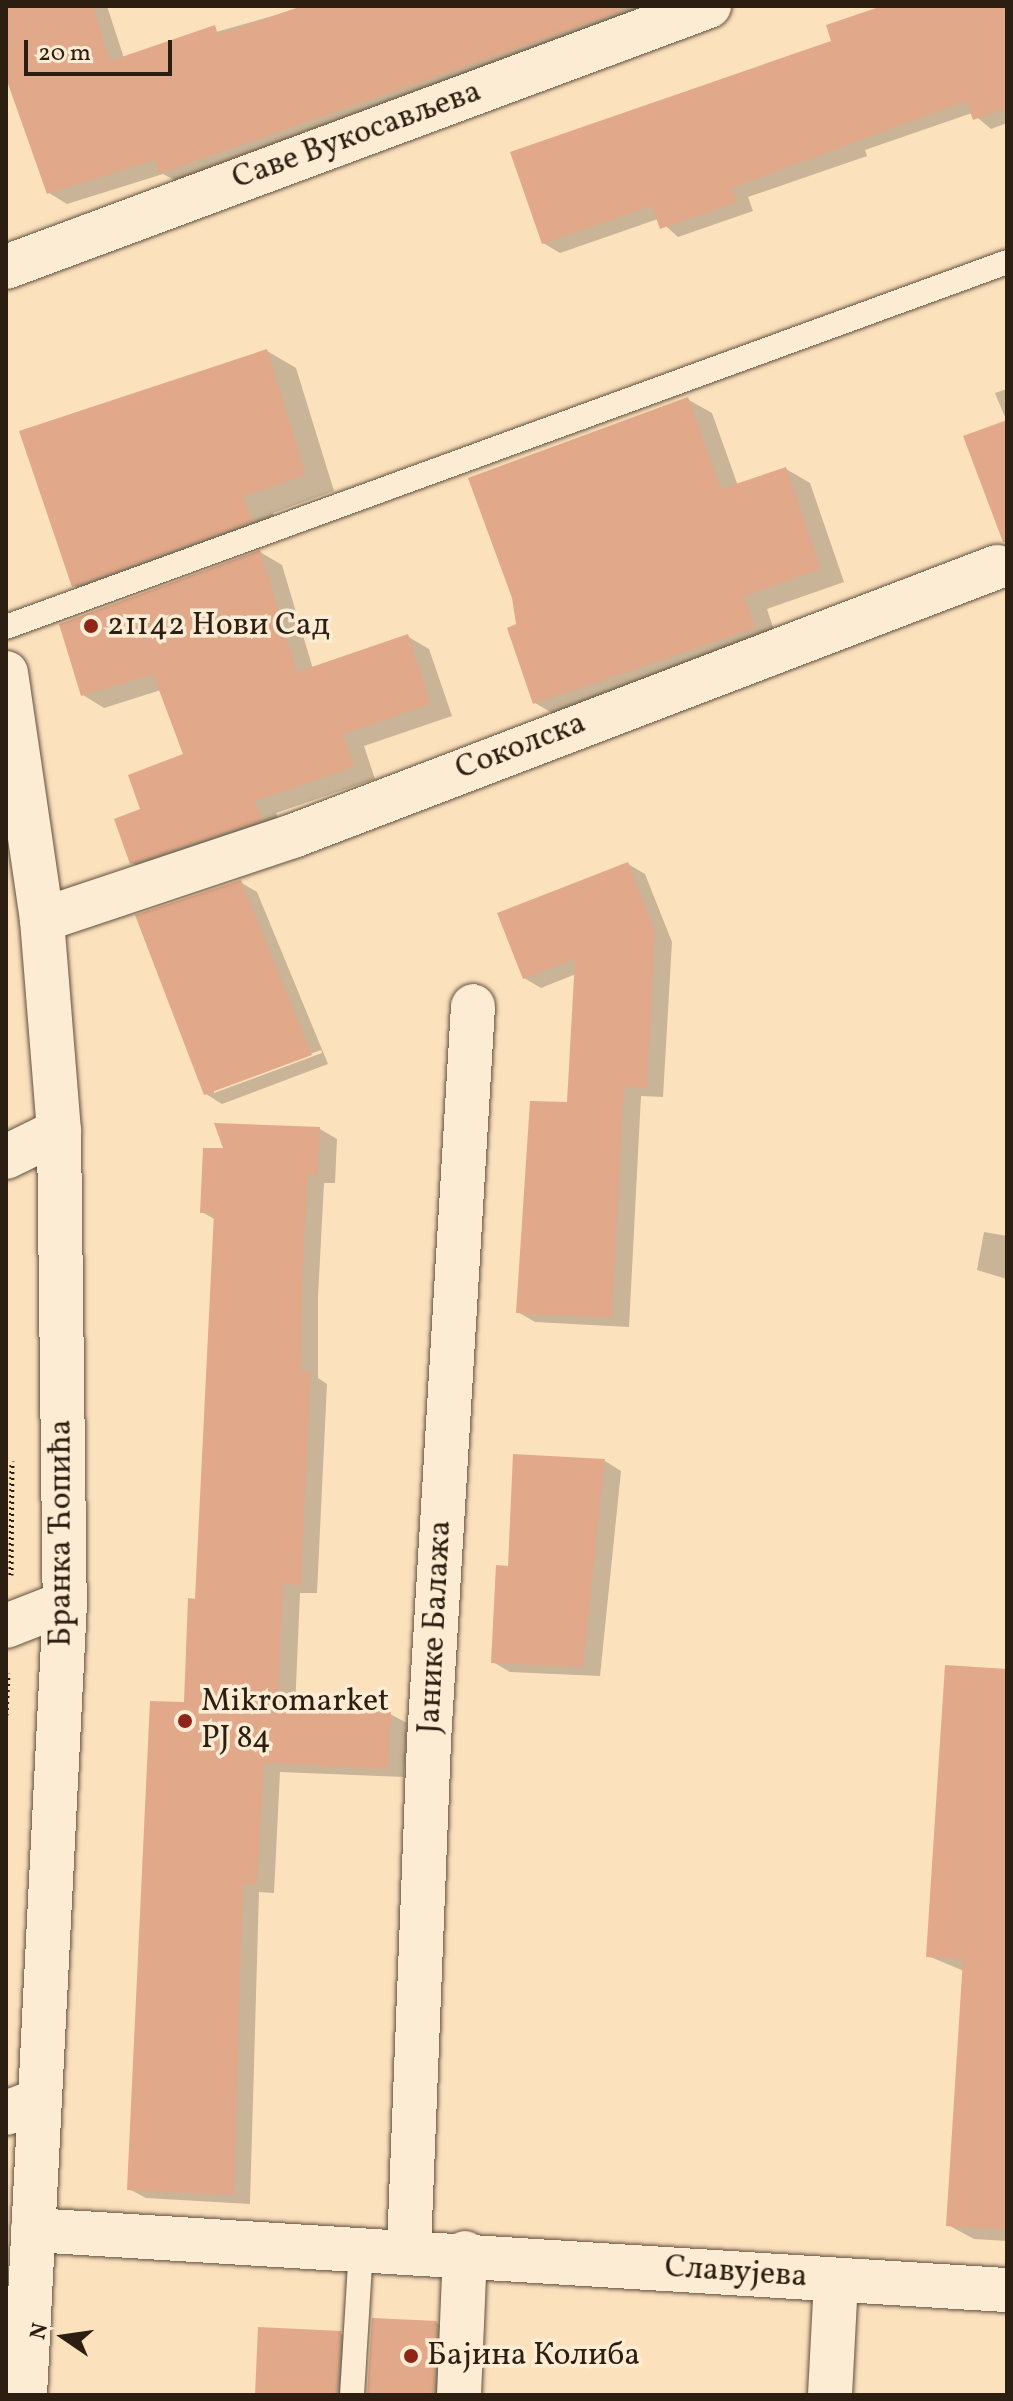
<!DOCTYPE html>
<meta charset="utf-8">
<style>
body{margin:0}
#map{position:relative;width:1013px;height:2401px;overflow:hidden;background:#fce1bd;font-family:Vollkorn,serif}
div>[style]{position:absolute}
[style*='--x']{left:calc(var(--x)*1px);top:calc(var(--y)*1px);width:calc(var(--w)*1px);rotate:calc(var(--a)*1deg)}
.shadow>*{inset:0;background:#0003}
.building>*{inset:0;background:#e2a88a}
.path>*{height:5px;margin-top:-2.5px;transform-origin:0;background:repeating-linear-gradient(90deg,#2c1f12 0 2px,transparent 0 6px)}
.roads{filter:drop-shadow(0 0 2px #60503d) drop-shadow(0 0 2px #60503d)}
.lane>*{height:24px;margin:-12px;padding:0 12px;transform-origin:12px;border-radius:12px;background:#fdecd4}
.street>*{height:44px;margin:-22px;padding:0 22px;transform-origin:22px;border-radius:22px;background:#fdecd4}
.secondary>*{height:44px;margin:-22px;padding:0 22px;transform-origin:22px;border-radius:22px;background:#fdecd4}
.dots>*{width:22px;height:22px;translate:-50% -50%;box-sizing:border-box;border:4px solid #fdecd4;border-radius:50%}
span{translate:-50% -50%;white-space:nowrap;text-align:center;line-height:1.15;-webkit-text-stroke:7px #fdecd4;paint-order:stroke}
.street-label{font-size:32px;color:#2c1f12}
.poi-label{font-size:32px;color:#2c1f12}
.left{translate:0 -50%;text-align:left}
.frame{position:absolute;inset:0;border:8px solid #2c1f12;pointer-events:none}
.north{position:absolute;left:24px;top:2297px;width:80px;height:80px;-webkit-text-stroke:6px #fdecd4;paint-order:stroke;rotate:283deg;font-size:22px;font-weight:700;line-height:32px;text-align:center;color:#2c1f12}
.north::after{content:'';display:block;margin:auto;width:28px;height:36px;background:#2c1f12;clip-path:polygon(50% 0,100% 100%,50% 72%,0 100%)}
.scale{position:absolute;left:24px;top:40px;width:148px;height:36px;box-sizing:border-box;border:4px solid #2c1f12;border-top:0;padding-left:10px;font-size:24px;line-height:28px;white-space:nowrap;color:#2c1f12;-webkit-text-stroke:6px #fdecd4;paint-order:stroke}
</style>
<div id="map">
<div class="shadow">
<div style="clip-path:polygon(16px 6px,107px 6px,124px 58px,308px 6px,669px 6px,180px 183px,163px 174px,67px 204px,49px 193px,6px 66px,6px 9px)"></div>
<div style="clip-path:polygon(888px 6px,1007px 6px,1007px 123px,991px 129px,972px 113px,865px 150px,867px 156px,748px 197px,753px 211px,678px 237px,658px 219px,560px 253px,543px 243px)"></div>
<div style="clip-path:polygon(267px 351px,296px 368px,334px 491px,273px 513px,280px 538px,103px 603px,74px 586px)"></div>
<div style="clip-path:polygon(1007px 389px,1007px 503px,1007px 422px,995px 393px)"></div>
<div style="clip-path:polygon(687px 399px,712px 413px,738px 486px,786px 469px,810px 483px,844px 582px,767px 609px,778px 642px,559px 717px,535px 703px,518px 626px)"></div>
<div style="clip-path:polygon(260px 552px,282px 565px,313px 669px,407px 636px,429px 649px,452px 716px,364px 746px,375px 779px,276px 813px,283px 832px,154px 875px,132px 863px,143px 810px,185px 755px,161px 690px,104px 708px,83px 695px)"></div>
<div style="clip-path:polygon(628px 864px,645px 874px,672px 942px,663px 1097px,641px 1096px,629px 1327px,535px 1322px,518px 1312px,569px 1104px,576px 974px,541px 988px,524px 978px)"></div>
<div style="clip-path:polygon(evenodd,240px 882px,257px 892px,328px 1064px,222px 1104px,206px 1094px,240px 882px,321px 1050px,322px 1053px,214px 1093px,214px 1089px,321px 1050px)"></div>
<div style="clip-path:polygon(320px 1129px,337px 1139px,335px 1183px,324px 1183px,318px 1297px,318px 1378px,327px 1384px,317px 1593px,300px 1593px,295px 1709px,390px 1714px,407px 1723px,404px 1777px,280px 1772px,274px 1893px,259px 1892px,250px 2204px,146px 2198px,129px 2189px,197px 1601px,216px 1220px,202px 1212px,226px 1150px)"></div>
<div style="clip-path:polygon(984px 1232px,1007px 1236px,1007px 1279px,977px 1270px)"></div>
<div style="clip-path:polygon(605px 1461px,621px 1471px,600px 1676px,510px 1672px,493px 1662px,510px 1568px)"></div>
<div style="clip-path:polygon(1007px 1671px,1007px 2241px,974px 2239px,948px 2225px,964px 1971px,928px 1956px)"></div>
<div style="clip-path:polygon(437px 2323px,461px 2337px,459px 2395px,369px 2395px)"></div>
<div style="clip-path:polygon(340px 2333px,365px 2347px,362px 2395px,257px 2395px)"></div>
</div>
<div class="building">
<div style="clip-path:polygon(6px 6px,93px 6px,110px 61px,215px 25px,218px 35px,302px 6px,618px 6px,619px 12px,159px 174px,155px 160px,47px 194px,6px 78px)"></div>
<div style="clip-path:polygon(882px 6px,1007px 6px,1007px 108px,973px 120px,966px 101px,732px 188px,737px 202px,660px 229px,652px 206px,542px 244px,510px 152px,831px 41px,826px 25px)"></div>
<div style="clip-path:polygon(267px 349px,306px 475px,244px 496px,252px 521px,72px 587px,19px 431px)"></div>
<div style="clip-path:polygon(688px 397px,721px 489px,786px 467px,821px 569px,744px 596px,755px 628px,533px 704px,507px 628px,516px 624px,512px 598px,468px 478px)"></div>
<div style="clip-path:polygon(1007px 420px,1007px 542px,1003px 542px,963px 436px)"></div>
<div style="clip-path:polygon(260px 550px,297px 672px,408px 634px,431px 704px,343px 734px,354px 767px,255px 801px,262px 820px,130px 864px,114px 819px,140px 809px,128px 775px,183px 754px,153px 674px,81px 696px,59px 624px)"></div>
<div style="clip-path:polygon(628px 862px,655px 931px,647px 1088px,624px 1087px,612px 1318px,516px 1313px,530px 1101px,567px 1102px,575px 959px,523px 979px,497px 913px)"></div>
<div style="clip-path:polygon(241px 880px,312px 1055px,204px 1095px,135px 915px)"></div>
<div style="clip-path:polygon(214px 1123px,320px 1127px,318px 1175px,308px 1174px,302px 1286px,301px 1371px,311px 1372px,301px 1585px,283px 1584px,278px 1706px,391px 1712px,388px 1769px,264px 1763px,257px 1885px,243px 1884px,234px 2195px,127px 2190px,150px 1701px,184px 1702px,188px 1598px,195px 1599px,214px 1213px,200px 1213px,203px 1148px,223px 1148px)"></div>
<div style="clip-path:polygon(513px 1454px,605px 1459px,583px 1667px,491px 1663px,496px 1565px,508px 1566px)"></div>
<div style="clip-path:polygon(945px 1665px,1007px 1669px,1007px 2230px,946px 2226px,963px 1959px,926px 1957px)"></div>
<div style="clip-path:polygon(372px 2318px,437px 2321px,434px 2395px,367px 2395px)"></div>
<div style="clip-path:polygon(258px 2327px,341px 2331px,337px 2395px,255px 2395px)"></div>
</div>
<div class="path">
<div style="--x:11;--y:1575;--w:114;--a:-89.5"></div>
<div style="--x:6;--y:1715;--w:42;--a:-87.3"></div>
</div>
<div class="roads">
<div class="lane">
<div style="--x:6;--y:627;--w:1065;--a:-20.03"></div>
<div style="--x:352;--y:2395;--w:149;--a:-86.5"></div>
</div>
<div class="street">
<div style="--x:6;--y:267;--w:750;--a:-20.37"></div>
<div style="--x:42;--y:920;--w:265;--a:-18.5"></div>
<div style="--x:293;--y:836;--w:754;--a:-20.91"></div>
<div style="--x:6;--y:1157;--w:59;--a:-26.1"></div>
<div style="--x:6;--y:1626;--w:63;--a:-21.3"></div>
<div style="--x:6;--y:2113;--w:34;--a:-21"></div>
<div style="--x:33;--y:2230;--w:976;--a:3.53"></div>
<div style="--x:409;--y:2248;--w:507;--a:-87.74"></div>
<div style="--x:429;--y:1741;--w:736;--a:-86.57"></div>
<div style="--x:459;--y:2395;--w:142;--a:-87.6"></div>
<div style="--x:830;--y:2395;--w:115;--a:-87"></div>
</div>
<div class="secondary">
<div style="--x:6;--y:673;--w:250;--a:81.7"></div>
<div style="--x:42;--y:920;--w:212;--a:85.4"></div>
<div style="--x:59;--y:1131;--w:472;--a:89.3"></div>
<div style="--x:65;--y:1603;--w:793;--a:92.89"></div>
</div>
</div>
<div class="dots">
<div style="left:91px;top:626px;background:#8f2418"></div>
<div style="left:185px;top:1721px;background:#8f2418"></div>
<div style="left:411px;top:2356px;background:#8f2418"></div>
</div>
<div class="street-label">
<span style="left:357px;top:136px;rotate:-20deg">Саве Вукосављева</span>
<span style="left:521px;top:747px;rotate:-21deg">Соколска</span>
<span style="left:62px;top:1533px;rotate:-90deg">Бранка Ћопића</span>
<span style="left:436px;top:1627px;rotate:-87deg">Јанике Балажа</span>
<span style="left:736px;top:2273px;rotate:4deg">Славујева</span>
</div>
<div class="poi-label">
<span class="left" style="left:107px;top:626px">21142 Нови Сад</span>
<span class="left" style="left:201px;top:1721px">Mikromarket<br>PJ 84</span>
<span class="left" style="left:427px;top:2356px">Бајина Колиба</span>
</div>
<div class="frame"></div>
<div class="north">N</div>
<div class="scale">20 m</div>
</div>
